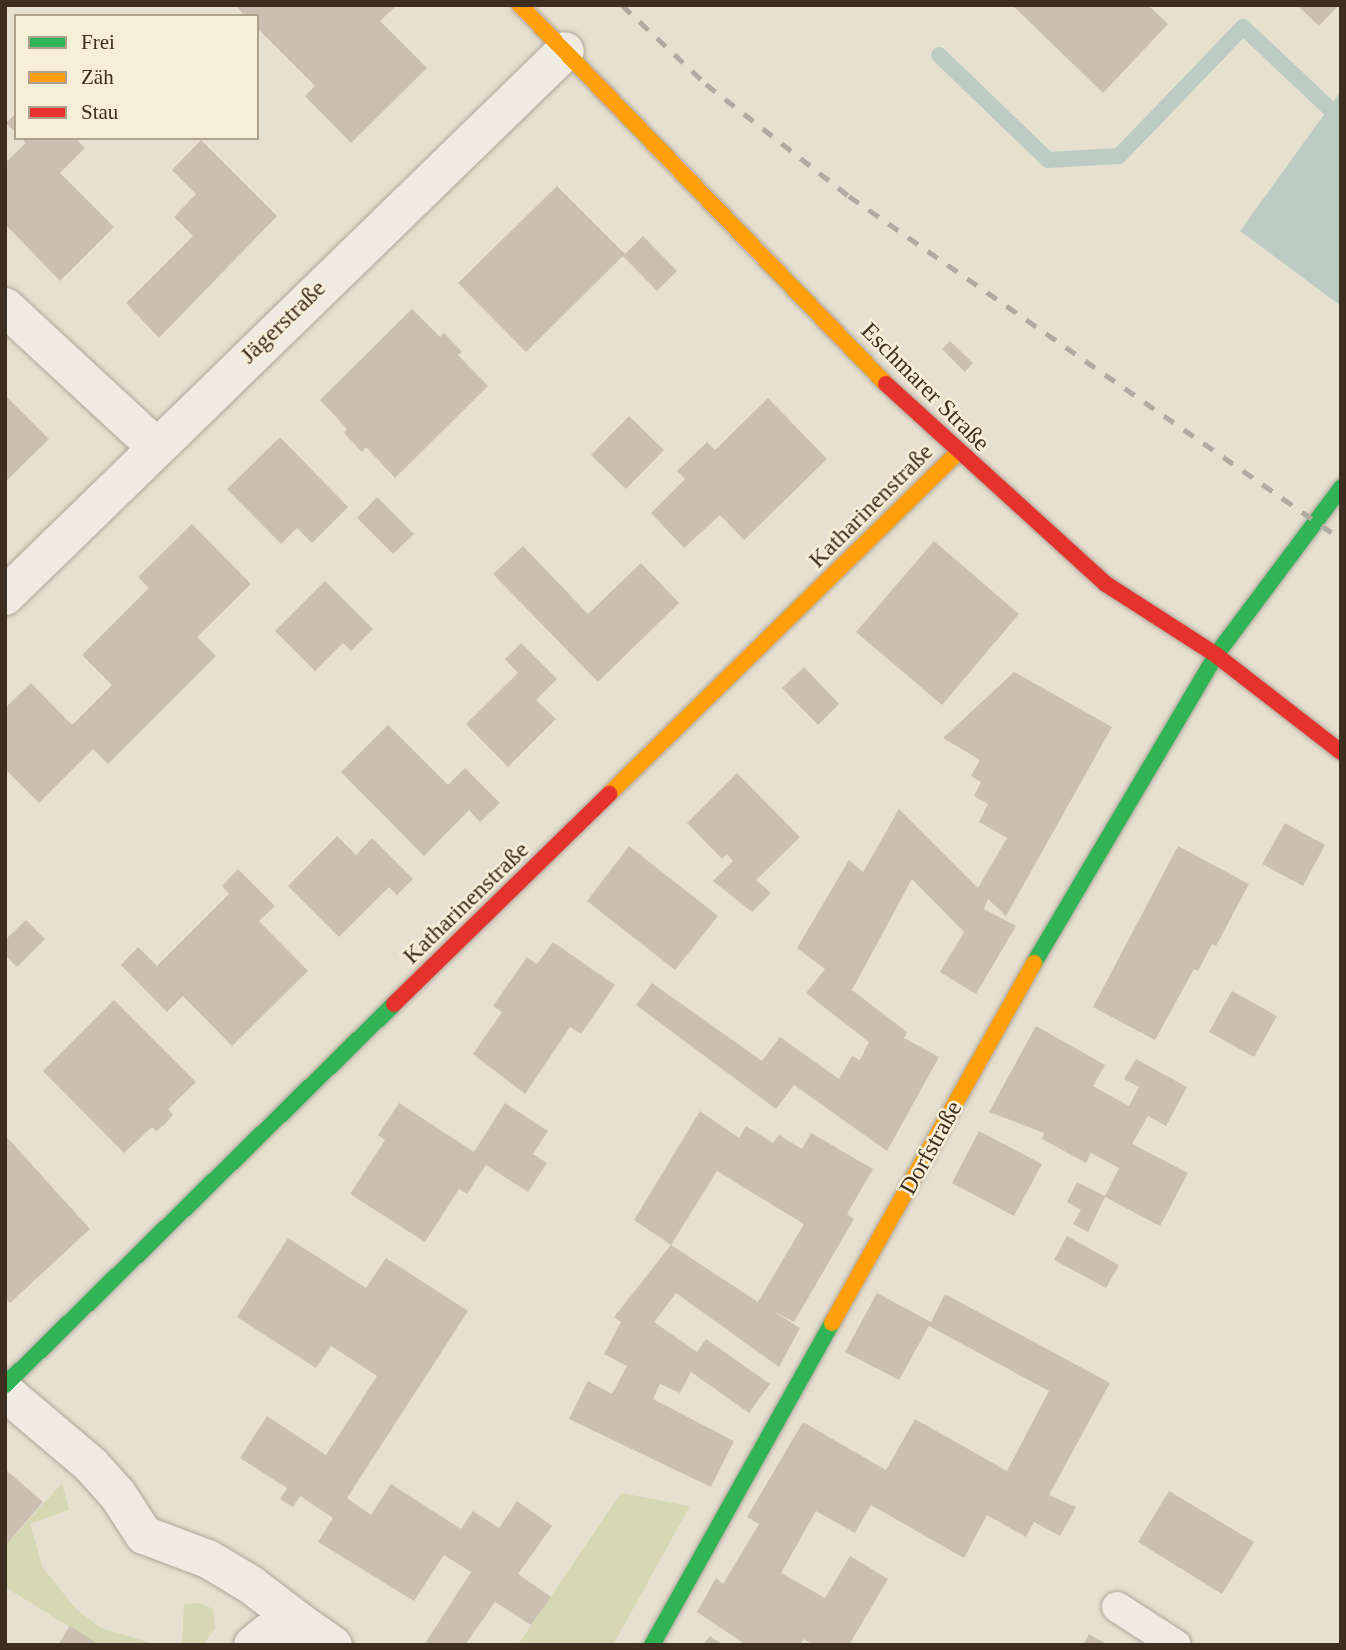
<!DOCTYPE html>
<meta charset="utf-8">
<style>
body{margin:0}
#map{position:relative;width:1346px;height:1650px;overflow:hidden;background:#e7e0d1;font-family:"Times New Roman",serif}
div>[style]{position:absolute}
[style*='--x']{left:calc(var(--x)*1px);top:calc(var(--y)*1px);width:calc(var(--w)*1px);rotate:calc(var(--a)*1deg)}
.green>*{inset:0;background:#d6d7b3}
.water>*{inset:0;background:#bcccc2}
.stream>*{height:16px;margin:-8px;padding:0 8px;transform-origin:8px;border-radius:8px;background:#bcccc2}
.building>*{inset:0;background:#cbbfb2}
.roads{filter:drop-shadow(0 0 2px #ada599) drop-shadow(0 0 2px #ada599)}
.lane>*{height:30px;margin:-15px;padding:0 15px;transform-origin:15px;border-radius:15px;background:#efebe3}
.street>*{height:38px;margin:-19px;padding:0 19px;transform-origin:19px;border-radius:19px;background:#efebe3}
.fast>*{height:16px;margin:-8px;padding:0 8px;transform-origin:8px;border-radius:8px;background:#30b455}
.slow>*{height:16px;margin:-8px;padding:0 8px;transform-origin:8px;border-radius:8px;background:#ff9f0a}
.jam>*{height:16px;margin:-8px;padding:0 8px;transform-origin:8px;border-radius:8px;background:#e5322d}
.rail>*{height:5px;margin-top:-2.5px;transform-origin:0;background:repeating-linear-gradient(90deg,#afaaa2 0 12px,transparent 0 24px)}
span{translate:-50% -50%;white-space:nowrap;text-align:center;line-height:1.15;-webkit-text-stroke:5px #f7eed8;paint-order:stroke}
.street-label{font-size:24px;color:#3d2e20}
.frame{position:absolute;inset:0;border:7px solid #3d2e20;pointer-events:none}
.legend{position:absolute;left:14px;top:14px;width:245px;height:126px;box-sizing:border-box;background:#f7eed8;border:2px solid #ada18e;margin:0;padding:9px 12px;list-style:none;font-size:21px;color:#3d2e20}
.legend li{display:flex;align-items:center;gap:14px;height:35px}
.legend b{width:35px;border:2px solid #ada18e}
</style>
<div id="map">
<div class="green">
<div style="clip-path:polygon(62px 1483px,69px 1510px,30px 1524px,43px 1568px,76px 1609px,101px 1628px,158px 1645px,99px 1645px,5px 1587px,5px 1546px)"></div>
<div style="clip-path:polygon(621px 1493px,690px 1506px,613px 1645px,518px 1645px)"></div>
<div style="clip-path:polygon(184px 1604px,200px 1603px,213px 1609px,215px 1628px,203px 1645px,182px 1645px)"></div>
</div>
<div class="water">
<div style="clip-path:polygon(1341px 91px,1341px 306px,1240px 231px)"></div>
</div>
<div class="stream">
<div style="--x:939;--y:55;--w:151;--a:43.9"></div>
<div style="--x:1048;--y:160;--w:71;--a:-3.2"></div>
<div style="--x:1119;--y:156;--w:179;--a:-46.1"></div>
<div style="--x:1243;--y:27;--w:118;--a:43.3"></div>
</div>
<div class="building">
<div style="clip-path:polygon(235px 5px,397px 5px,380px 21px,427px 68px,351px 143px,305px 96px,315px 86px,257px 28px,257px 16px,245px 16px)"></div>
<div style="clip-path:polygon(1012px 5px,1148px 5px,1168px 24px,1103px 93px)"></div>
<div style="clip-path:polygon(1297px 5px,1339px 5px,1319px 26px)"></div>
<div style="clip-path:polygon(16px 113px,16px 133px,6px 123px)"></div>
<div style="clip-path:polygon(21px 138px,75px 138px,85px 148px,60px 173px,114px 227px,60px 281px,5px 224px,5px 163px,26px 143px)"></div>
<div style="clip-path:polygon(201px 140px,277px 216px,159px 338px,126px 303px,193px 236px,174px 217px,196px 194px,172px 170px)"></div>
<div style="clip-path:polygon(557px 186px,625px 254px,643px 236px,677px 271px,657px 291px,623px 256px,526px 352px,458px 283px)"></div>
<div style="clip-path:polygon(412px 309px,440px 337px,444px 333px,462px 352px,458px 355px,488px 386px,395px 478px,366px 447px,362px 452px,344px 433px,347px 429px,320px 400px)"></div>
<div style="clip-path:polygon(950px 341px,973px 363px,965px 372px,942px 349px)"></div>
<div style="clip-path:polygon(5px 395px,49px 439px,5px 482px)"></div>
<div style="clip-path:polygon(768px 398px,827px 459px,744px 540px,720px 515px,684px 548px,651px 513px,685px 479px,677px 471px,707px 442px,715px 450px)"></div>
<div style="clip-path:polygon(629px 416px,664px 450px,626px 489px,591px 455px)"></div>
<div style="clip-path:polygon(280px 437px,348px 507px,312px 543px,297px 528px,281px 544px,227px 489px)"></div>
<div style="clip-path:polygon(377px 497px,414px 534px,393px 554px,357px 518px)"></div>
<div style="clip-path:polygon(192px 524px,251px 584px,197px 637px,216px 656px,108px 764px,93px 749px,39px 803px,5px 769px,5px 708px,31px 683px,72px 725px,112px 685px,82px 655px,149px 588px,138px 577px)"></div>
<div style="clip-path:polygon(934px 541px,1019px 614px,942px 705px,856px 632px)"></div>
<div style="clip-path:polygon(523px 546px,588px 614px,641px 563px,679px 603px,598px 682px,493px 574px)"></div>
<div style="clip-path:polygon(325px 581px,373px 629px,351px 651px,343px 643px,315px 671px,275px 631px)"></div>
<div style="clip-path:polygon(521px 643px,557px 679px,536px 700px,556px 719px,508px 767px,466px 724px,518px 673px,505px 659px)"></div>
<div style="clip-path:polygon(804px 667px,839px 704px,818px 725px,782px 688px)"></div>
<div style="clip-path:polygon(1014px 672px,1112px 727px,1006px 916px,988px 899px,984px 909px,1016px 926px,976px 994px,940px 972px,964px 932px,912px 879px,852px 990px,907px 1032px,904px 1038px,939px 1057px,887px 1151px,794px 1085px,776px 1109px,636px 1005px,652px 983px,762px 1061px,780px 1037px,839px 1079px,852px 1056px,860px 1060px,869px 1042px,806px 993px,825px 969px,797px 948px,849px 860px,863px 872px,899px 809px,978px 888px,1007px 838px,979px 822px,988px 804px,974px 796px,981px 782px,971px 776px,980px 760px,943px 738px)"></div>
<div style="clip-path:polygon(388px 725px,448px 785px,465px 768px,500px 803px,480px 822px,469px 810px,424px 856px,341px 772px)"></div>
<div style="clip-path:polygon(737px 773px,800px 837px,756px 880px,771px 893px,752px 912px,713px 881px,733px 861px,727px 854px,722px 859px,687px 823px)"></div>
<div style="clip-path:polygon(1285px 823px,1325px 845px,1303px 886px,1262px 864px)"></div>
<div style="clip-path:polygon(337px 836px,356px 855px,372px 838px,413px 879px,397px 895px,389px 887px,339px 937px,288px 886px)"></div>
<div style="clip-path:polygon(629px 846px,718px 916px,675px 970px,587px 901px)"></div>
<div style="clip-path:polygon(1178px 846px,1249px 884px,1216px 946px,1212px 944px,1198px 971px,1194px 969px,1155px 1040px,1093px 1007px)"></div>
<div style="clip-path:polygon(238px 869px,275px 906px,259px 921px,308px 971px,232px 1046px,183px 996px,167px 1012px,121px 965px,138px 947px,157px 966px,229px 894px,222px 886px)"></div>
<div style="clip-path:polygon(26px 920px,45px 939px,17px 967px,5px 955px,5px 940px)"></div>
<div style="clip-path:polygon(553px 942px,615px 985px,581px 1034px,570px 1027px,525px 1094px,473px 1054px,502px 1012px,493px 1006px,527px 957px,537px 964px)"></div>
<div style="clip-path:polygon(1232px 991px,1277px 1016px,1254px 1057px,1209px 1032px)"></div>
<div style="clip-path:polygon(114px 1000px,196px 1082px,168px 1109px,173px 1115px,165px 1124px,156px 1131px,152px 1127px,124px 1153px,43px 1071px)"></div>
<div style="clip-path:polygon(1036px 1026px,1105px 1065px,1093px 1086px,1129px 1106px,1139px 1087px,1124px 1079px,1136px 1059px,1187px 1087px,1166px 1126px,1148px 1116px,1132px 1144px,1188px 1173px,1160px 1226px,1105px 1197px,1088px 1232px,1073px 1224px,1081px 1210px,1067px 1202px,1077px 1182px,1105px 1196px,1119px 1168px,1091px 1153px,1086px 1163px,1042px 1139px,1044px 1133px,989px 1112px)"></div>
<div style="clip-path:polygon(399px 1103px,474px 1152px,505px 1103px,548px 1131px,533px 1154px,547px 1163px,528px 1192px,486px 1165px,467px 1194px,459px 1189px,425px 1242px,350px 1194px,385px 1140px,378px 1135px)"></div>
<div style="clip-path:polygon(evenodd,700px 1111px,739px 1138px,746px 1126px,773px 1143px,779px 1135px,802px 1149px,811px 1133px,873px 1169px,847px 1214px,854px 1219px,794px 1322px,771px 1310px,800px 1328px,779px 1367px,676px 1293px,654px 1322px,697px 1352px,706px 1339px,770px 1384px,749px 1413px,691px 1372px,680px 1393px,660px 1384px,653px 1399px,734px 1441px,711px 1487px,569px 1419px,588px 1381px,612px 1394px,627px 1366px,604px 1354px,621px 1322px,614px 1317px,671px 1245px,634px 1220px,700px 1111px,717px 1171px,804px 1224px,758px 1302px,671px 1245px,717px 1171px)"></div>
<div style="clip-path:polygon(979px 1131px,1042px 1164px,1014px 1216px,952px 1183px)"></div>
<div style="clip-path:polygon(5px 1135px,90px 1229px,10px 1303px,5px 1298px)"></div>
<div style="clip-path:polygon(1067px 1236px,1119px 1265px,1106px 1288px,1054px 1260px)"></div>
<div style="clip-path:polygon(288px 1238px,366px 1288px,386px 1258px,468px 1311px,347px 1498px,371px 1515px,391px 1484px,461px 1529px,473px 1511px,499px 1528px,517px 1501px,552px 1526px,518px 1574px,551px 1597px,531px 1625px,495px 1602px,465px 1645px,424px 1645px,471px 1572px,444px 1555px,414px 1601px,318px 1542px,333px 1518px,300px 1496px,293px 1507px,280px 1499px,287px 1488px,240px 1458px,267px 1416px,326px 1455px,377px 1376px,331px 1346px,316px 1368px,237px 1317px)"></div>
<div style="clip-path:polygon(877px 1293px,931px 1322px,945px 1294px,1110px 1383px,1049px 1495px,1076px 1507px,1060px 1536px,1034px 1522px,1026px 1537px,987px 1515px,964px 1558px,871px 1505px,855px 1533px,816px 1511px,781px 1573px,825px 1598px,850px 1556px,888px 1579px,849px 1645px,813px 1645px,804px 1639px,800px 1645px,746px 1645px,697px 1612px,716px 1578px,723px 1584px,759px 1524px,747px 1517px,803px 1422px,886px 1470px,915px 1419px,1007px 1471px,1049px 1391px,929px 1326px,899px 1380px,845px 1352px)"></div>
<div style="clip-path:polygon(5px 1469px,43px 1502px,5px 1546px)"></div>
<div style="clip-path:polygon(1169px 1491px,1254px 1542px,1222px 1594px,1138px 1542px)"></div>
<div style="clip-path:polygon(70px 1626px,99px 1645px,58px 1645px)"></div>
<div style="clip-path:polygon(1089px 1634px,1108px 1645px,1083px 1645px)"></div>
<div style="clip-path:polygon(710px 1636px,723px 1645px,703px 1645px)"></div>
</div>
<div class="roads">
<div class="lane">
<div style="--x:1117;--y:1607;--w:70;--a:32.8"></div>
</div>
<div class="street">
<div style="--x:5;--y:307;--w:205;--a:42.8"></div>
<div style="--x:5;--y:596;--w:781;--a:-44.22"></div>
<div style="--x:5;--y:1392;--w:113;--a:40.3"></div>
<div style="--x:91;--y:1465;--w:40;--a:48"></div>
<div style="--x:118;--y:1495;--w:48;--a:57"></div>
<div style="--x:144;--y:1535;--w:68;--a:20.6"></div>
<div style="--x:208;--y:1559;--w:49;--a:30.8"></div>
<div style="--x:250;--y:1584;--w:64;--a:37.4"></div>
<div style="--x:253;--y:1645;--w:19;--a:-39"></div>
<div style="--x:268;--y:1633;--w:34;--a:-17"></div>
<div style="--x:301;--y:1623;--w:39;--a:35"></div>
</div>
<div class="fast">
<div style="--x:1034;--y:963;--w:358;--a:-59.4"></div>
<div style="--x:1216;--y:655;--w:209;--a:-53.2"></div>
<div style="--x:5;--y:1385;--w:545;--a:-44.4"></div>
<div style="--x:652;--y:1645;--w:369;--a:-60.8"></div>
</div>
<div class="slow">
<div style="--x:520;--y:5;--w:527;--a:46"></div>
<div style="--x:609;--y:794;--w:487;--a:-44.4"></div>
<div style="--x:832;--y:1323;--w:413;--a:-60.7"></div>
</div>
<div class="jam">
<div style="--x:886;--y:384;--w:297;--a:42.3"></div>
<div style="--x:1106;--y:584;--w:131;--a:32.8"></div>
<div style="--x:1216;--y:655;--w:158;--a:37.8"></div>
<div style="--x:394;--y:1004;--w:301;--a:-44.3"></div>
</div>
</div>
<div class="rail">
<div style="--x:622;--y:5;--w:115;--a:43.2"></div>
<div style="--x:706;--y:84;--w:182;--a:38.1"></div>
<div style="--x:849;--y:196;--w:600;--a:34.88"></div>
</div>
<div class="street-label">
<span style="left:283px;top:322px;rotate:-44deg">Jägerstraße</span>
<span style="left:925px;top:387px;rotate:45deg">Eschmarer Straße</span>
<span style="left:871px;top:506px;rotate:-45deg">Katharinenstraße</span>
<span style="left:466px;top:903px;rotate:-44deg">Katharinenstraße</span>
<span style="left:931px;top:1148px;rotate:-61deg">Dorfstraße</span>
</div>
<div class="frame"></div>
<ul class="legend">
<li><b style="height:9px;background:#30b455"></b>Frei</li>
<li><b style="height:9px;background:#ff9f0a"></b>Zäh</li>
<li><b style="height:9px;background:#e5322d"></b>Stau</li>
</ul>
</div>
